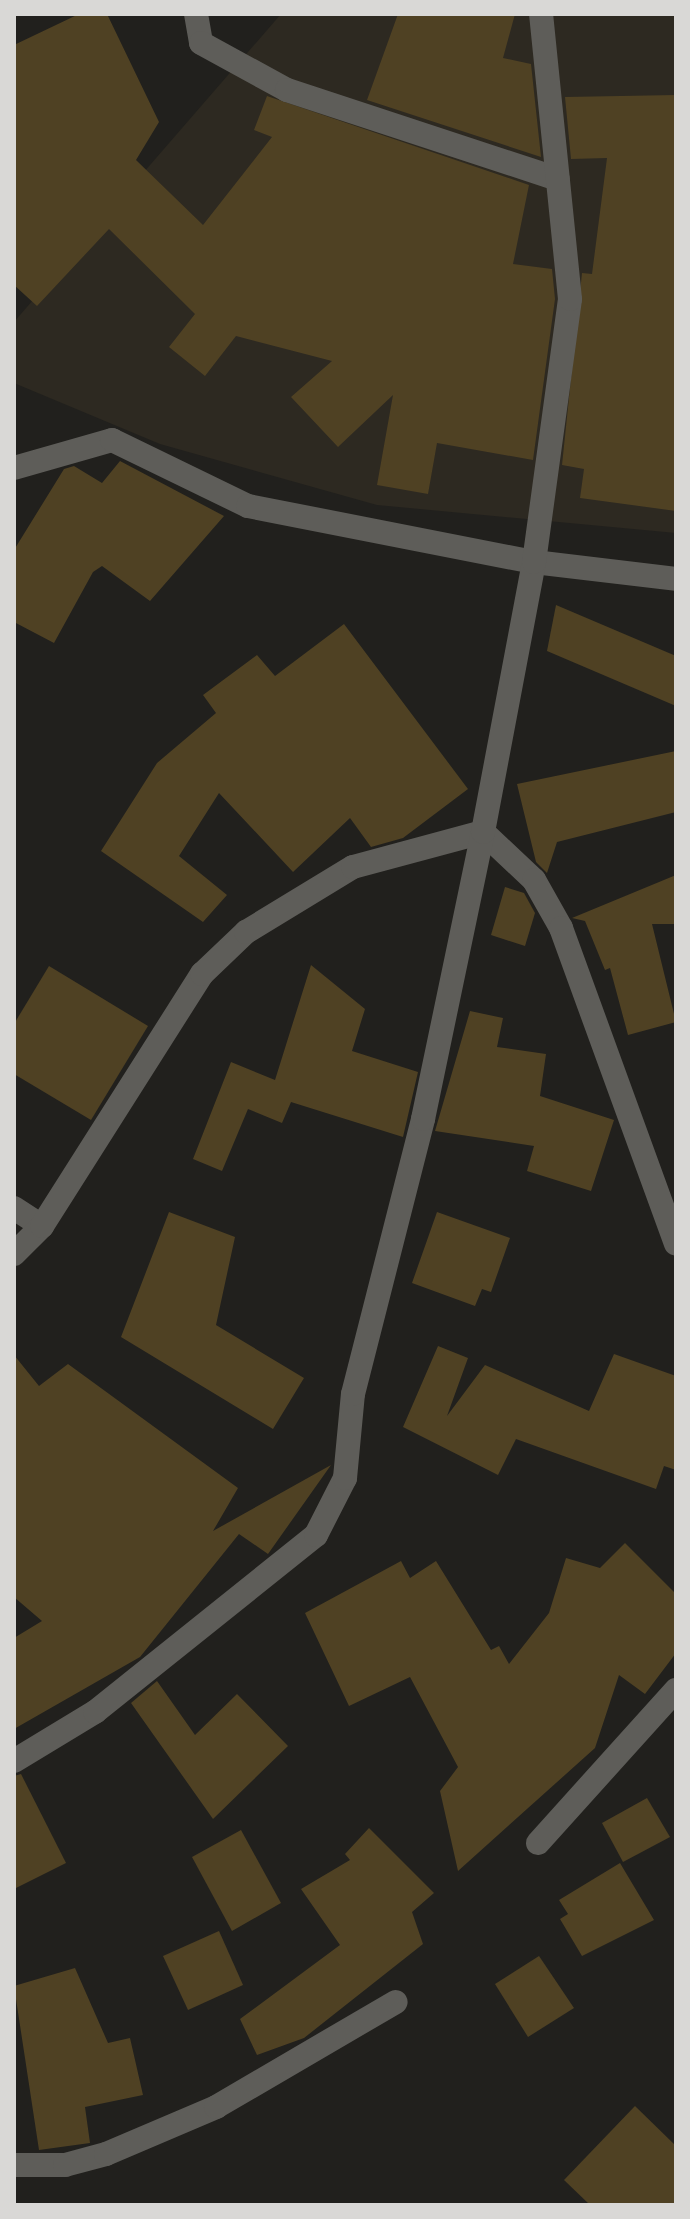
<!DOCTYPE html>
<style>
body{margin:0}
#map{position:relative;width:690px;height:2219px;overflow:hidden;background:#21201d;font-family:"PT Sans",sans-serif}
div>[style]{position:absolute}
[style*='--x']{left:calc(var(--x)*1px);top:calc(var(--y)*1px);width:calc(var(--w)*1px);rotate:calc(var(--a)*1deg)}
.built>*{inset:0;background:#2d2921}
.building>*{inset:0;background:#4f4123}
.lane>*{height:24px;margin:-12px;padding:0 12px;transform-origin:12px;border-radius:12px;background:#5e5d59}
.street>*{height:24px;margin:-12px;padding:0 12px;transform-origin:12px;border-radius:12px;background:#5e5d59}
span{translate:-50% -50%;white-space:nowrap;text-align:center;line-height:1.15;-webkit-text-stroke:6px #181614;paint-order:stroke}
.frame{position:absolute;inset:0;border:16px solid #d9d8d6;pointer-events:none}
</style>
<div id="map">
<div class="built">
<div style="clip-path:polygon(281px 14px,676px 14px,676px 533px,377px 505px,160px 444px,14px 383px,14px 322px)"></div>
</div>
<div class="building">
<div style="clip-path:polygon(79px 14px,107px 14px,159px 122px,136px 160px,203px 225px,272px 137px,254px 130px,267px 96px,529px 185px,513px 264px,552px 269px,555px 299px,533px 460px,437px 443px,428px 494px,377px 485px,393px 395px,338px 447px,291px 397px,332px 361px,236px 336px,205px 376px,169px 347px,195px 314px,109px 229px,37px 306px,14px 285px,14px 45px)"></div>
<div style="clip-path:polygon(398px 14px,515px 14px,503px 58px,531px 64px,541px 157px,367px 100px)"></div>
<div style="clip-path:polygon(676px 95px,676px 511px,580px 498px,584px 469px,562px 465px,582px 273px,592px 274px,607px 158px,571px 159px,565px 97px)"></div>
<div style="clip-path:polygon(120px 461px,224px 516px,150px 601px,102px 566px,93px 572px,54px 643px,14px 622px,14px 550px,64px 469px,74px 466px,102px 483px)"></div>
<div style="clip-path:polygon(556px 605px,676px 656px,676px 706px,547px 651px)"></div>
<div style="clip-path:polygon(344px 624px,468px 789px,403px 838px,371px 847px,350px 818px,293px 872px,219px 793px,179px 856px,227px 895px,203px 922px,101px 851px,157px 763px,216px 713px,203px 695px,257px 655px,275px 676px)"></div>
<div style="clip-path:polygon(676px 751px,676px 812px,557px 842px,547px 873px,536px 862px,517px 784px)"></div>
<div style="clip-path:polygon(676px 875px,676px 924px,652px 924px,676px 1022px,628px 1035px,610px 968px,605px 970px,585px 921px,572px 918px)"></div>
<div style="clip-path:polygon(505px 887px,524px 893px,535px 913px,525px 946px,491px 935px)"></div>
<div style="clip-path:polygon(311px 965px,365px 1009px,352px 1051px,418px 1072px,403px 1137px,291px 1102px,282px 1123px,248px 1109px,222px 1171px,193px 1159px,231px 1062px,275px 1080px)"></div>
<div style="clip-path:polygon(49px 966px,148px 1026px,91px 1120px,14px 1074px,14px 1024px)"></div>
<div style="clip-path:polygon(470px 1011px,503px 1018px,497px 1047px,546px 1054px,540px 1096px,614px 1120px,591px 1191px,527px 1171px,534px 1146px,435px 1131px)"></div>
<div style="clip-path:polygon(169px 1212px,235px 1237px,216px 1325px,304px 1378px,273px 1429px,121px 1337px)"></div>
<div style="clip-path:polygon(437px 1212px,510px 1238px,491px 1292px,482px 1289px,475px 1306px,412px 1283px)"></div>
<div style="clip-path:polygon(438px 1346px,468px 1358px,447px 1416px,485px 1365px,589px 1411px,614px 1354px,676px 1376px,676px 1470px,664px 1466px,656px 1489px,516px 1439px,498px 1475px,403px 1427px)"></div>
<div style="clip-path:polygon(14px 1355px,39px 1386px,68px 1364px,238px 1488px,213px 1531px,331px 1465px,268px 1554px,239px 1534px,140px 1657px,14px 1729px,14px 1638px,42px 1621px,14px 1597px)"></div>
<div style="clip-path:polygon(625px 1543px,676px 1594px,676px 1653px,645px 1694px,619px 1675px,595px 1748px,458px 1871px,440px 1791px,458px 1767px,410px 1677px,349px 1706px,305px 1613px,401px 1561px,410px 1578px,436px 1561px,491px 1650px,499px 1646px,509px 1664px,549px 1613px,566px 1558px,600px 1568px)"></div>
<div style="clip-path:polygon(157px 1681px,195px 1735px,237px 1694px,288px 1746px,213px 1819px,131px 1703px)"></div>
<div style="clip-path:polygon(21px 1774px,66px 1863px,14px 1889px,14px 1776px)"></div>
<div style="clip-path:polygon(647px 1798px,670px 1837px,623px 1862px,602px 1823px)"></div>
<div style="clip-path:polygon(369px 1828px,434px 1893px,412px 1912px,423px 1944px,304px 2038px,257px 2055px,240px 2019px,340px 1945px,301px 1889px,350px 1860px,345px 1854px)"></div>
<div style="clip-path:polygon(241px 1830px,281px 1903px,232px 1931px,192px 1857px)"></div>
<div style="clip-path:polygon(620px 1863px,654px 1920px,582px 1956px,560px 1919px,568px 1914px,559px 1900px)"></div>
<div style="clip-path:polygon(219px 1931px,243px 1985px,188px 2010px,163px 1956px)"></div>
<div style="clip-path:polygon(539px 1956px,574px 2008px,528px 2037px,495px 1984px)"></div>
<div style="clip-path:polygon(75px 1968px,108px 2043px,130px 2038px,143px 2095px,85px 2107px,90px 2143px,39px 2150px,14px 1986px)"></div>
<div style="clip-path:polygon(635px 2106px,676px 2146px,676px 2205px,590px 2205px,564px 2180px)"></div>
</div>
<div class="lane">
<div style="--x:196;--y:14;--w:29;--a:80"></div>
<div style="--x:201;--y:43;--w:98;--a:28.7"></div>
<div style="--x:287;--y:90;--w:285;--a:18.2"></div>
</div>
<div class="street">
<div style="--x:14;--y:468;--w:102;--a:-15.9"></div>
<div style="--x:112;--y:440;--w:151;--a:25.9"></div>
<div style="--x:248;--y:506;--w:291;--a:11.1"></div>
<div style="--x:534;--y:562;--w:143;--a:6.8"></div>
<div style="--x:14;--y:1208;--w:33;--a:33"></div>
<div style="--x:14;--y:1254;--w:40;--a:-45"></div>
<div style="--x:42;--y:1226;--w:299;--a:-57.6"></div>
<div style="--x:202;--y:974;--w:61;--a:-43.7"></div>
<div style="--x:246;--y:932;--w:125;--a:-31.3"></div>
<div style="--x:353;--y:867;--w:135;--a:-15.1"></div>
<div style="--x:483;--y:832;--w:70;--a:43.3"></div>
<div style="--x:534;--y:880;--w:55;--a:60.6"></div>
<div style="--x:561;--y:928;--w:336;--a:70"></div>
<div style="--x:14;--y:1761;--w:95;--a:-31.2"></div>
<div style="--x:95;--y:1712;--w:283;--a:-38.7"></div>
<div style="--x:316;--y:1535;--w:64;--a:-63"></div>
<div style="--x:345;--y:1478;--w:84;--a:-84.6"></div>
<div style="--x:353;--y:1394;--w:284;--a:-75.7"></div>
<div style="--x:423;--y:1119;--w:293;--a:-78.2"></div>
<div style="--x:483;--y:832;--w:275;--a:-79.3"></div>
<div style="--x:534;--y:562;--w:265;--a:-82.2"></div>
<div style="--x:570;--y:299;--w:286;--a:-95.8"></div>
<div style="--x:538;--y:1843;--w:206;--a:-48"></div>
<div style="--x:14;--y:2165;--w:51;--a:0"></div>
<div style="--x:65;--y:2165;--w:42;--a:-15"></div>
<div style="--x:106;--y:2154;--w:120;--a:-23.1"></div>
<div style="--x:216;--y:2107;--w:208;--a:-30.3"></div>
</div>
<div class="frame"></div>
</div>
